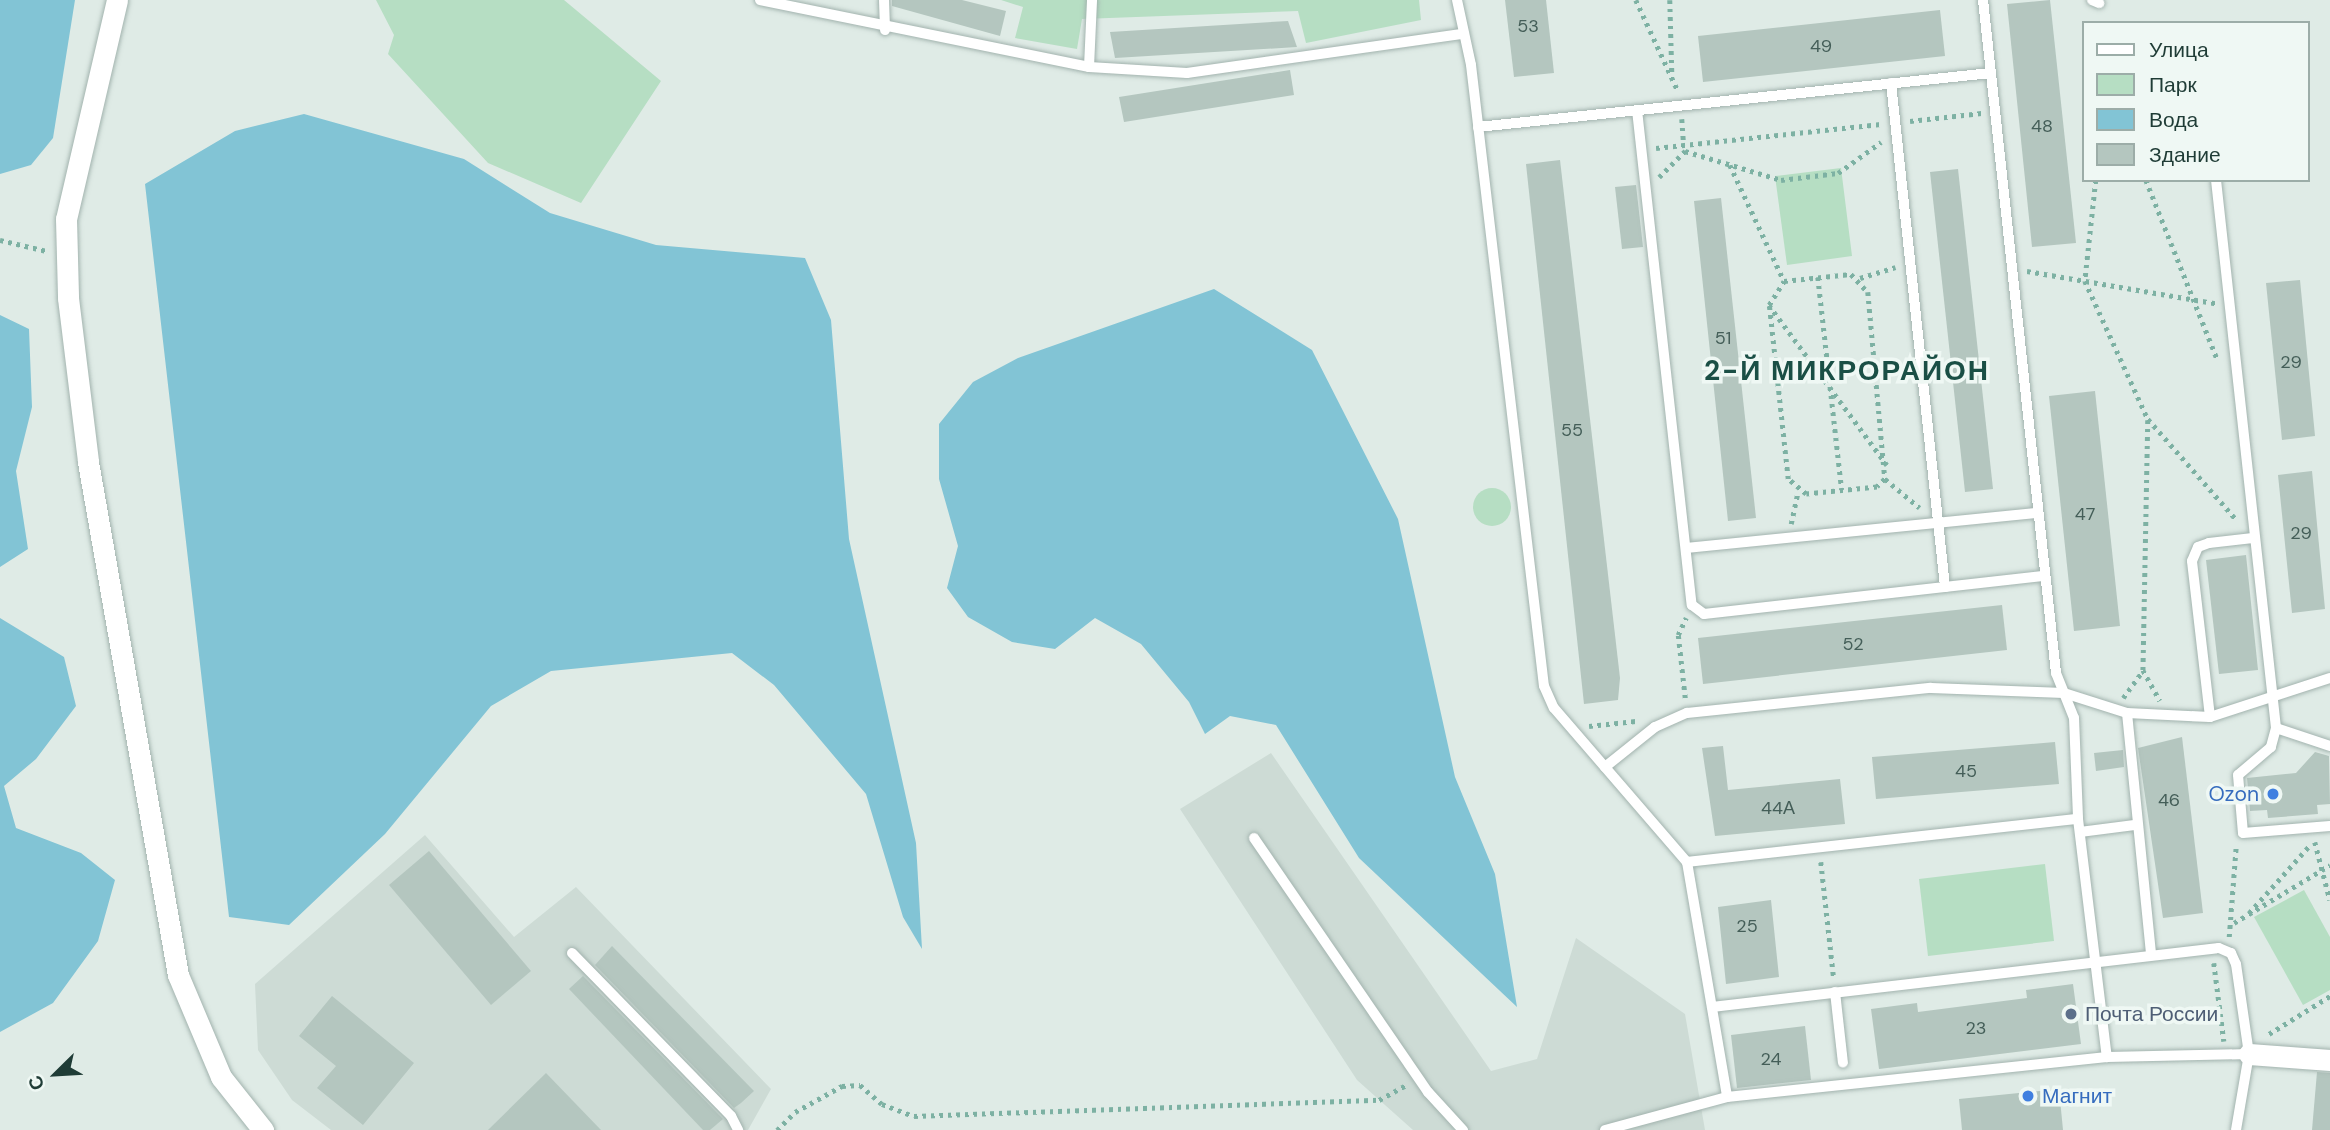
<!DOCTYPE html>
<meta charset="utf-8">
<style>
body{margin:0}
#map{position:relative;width:2330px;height:1130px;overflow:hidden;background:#dfebe6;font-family:"DM Sans",sans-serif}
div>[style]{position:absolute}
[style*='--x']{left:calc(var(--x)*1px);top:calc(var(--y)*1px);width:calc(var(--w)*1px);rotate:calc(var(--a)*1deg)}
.built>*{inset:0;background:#cddbd5}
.green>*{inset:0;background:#b6dec3}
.round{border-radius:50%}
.water>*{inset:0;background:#82c4d5}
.building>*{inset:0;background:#b4c6bf}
.path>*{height:4.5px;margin-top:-2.25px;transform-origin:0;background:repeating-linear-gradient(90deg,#7db1a3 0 3.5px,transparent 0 8.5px)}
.roads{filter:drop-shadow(0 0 2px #a2b3ae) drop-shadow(0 0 2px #a2b3ae)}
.lane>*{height:10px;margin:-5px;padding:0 5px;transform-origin:5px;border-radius:5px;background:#fff}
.street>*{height:21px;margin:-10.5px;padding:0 10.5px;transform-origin:10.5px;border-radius:10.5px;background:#fff}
.secondary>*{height:21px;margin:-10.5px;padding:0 10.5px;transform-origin:10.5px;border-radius:10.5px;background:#fff}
.dots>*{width:19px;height:19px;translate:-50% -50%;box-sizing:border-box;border:4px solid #eff8f4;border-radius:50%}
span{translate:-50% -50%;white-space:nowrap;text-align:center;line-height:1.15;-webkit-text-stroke:7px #eff8f4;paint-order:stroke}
.number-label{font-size:18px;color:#445e58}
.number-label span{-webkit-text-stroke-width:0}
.shop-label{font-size:21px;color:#366cbe}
.right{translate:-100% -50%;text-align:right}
.left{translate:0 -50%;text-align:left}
.service-label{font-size:21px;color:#4e5e75}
.district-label{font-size:28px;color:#1a4f45;font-weight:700;letter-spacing:2px}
.legend{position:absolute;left:2082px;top:21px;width:228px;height:161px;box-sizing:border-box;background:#eff8f4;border:2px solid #9cada8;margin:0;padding:9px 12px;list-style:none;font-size:21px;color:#1f3c36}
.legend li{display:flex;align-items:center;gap:14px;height:35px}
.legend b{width:35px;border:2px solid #9cada8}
.north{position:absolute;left:21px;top:1039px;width:70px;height:70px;-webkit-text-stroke:5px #eff8f4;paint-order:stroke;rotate:246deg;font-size:19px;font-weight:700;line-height:28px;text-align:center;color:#1f3c36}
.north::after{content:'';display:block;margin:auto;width:24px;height:32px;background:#1f3c36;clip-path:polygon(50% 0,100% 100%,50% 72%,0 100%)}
</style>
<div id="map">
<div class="built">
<div style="clip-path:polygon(1271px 753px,1491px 1071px,1537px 1059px,1576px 938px,1685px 1014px,1705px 1130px,1413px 1130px,1357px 1080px,1180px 809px)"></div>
<div style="clip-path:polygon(425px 835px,514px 937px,576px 887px,771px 1089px,748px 1130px,331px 1130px,292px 1100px,258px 1050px,255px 984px)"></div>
</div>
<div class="green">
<div style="clip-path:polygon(376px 0,564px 0,661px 81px,581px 203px,488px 163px,388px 54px,394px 35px)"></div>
<div style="clip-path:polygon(1001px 0,1419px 0,1421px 20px,1306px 43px,1298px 11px,1082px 19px,1077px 49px,1015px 38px,1023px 7px)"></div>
<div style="clip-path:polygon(1841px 168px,1852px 256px,1787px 265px,1775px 176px)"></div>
<div class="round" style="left:1473px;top:488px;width:38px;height:38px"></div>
<div style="clip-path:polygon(2045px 864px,2054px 941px,1928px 956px,1919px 879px)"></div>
<div style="clip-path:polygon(2304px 890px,2330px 937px,2330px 990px,2303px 1005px,2254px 917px)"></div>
</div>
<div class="water">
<div style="clip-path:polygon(0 0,75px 0,53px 138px,31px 165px,0 174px)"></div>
<div style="clip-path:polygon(304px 114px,464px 159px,550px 213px,656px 245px,805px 258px,831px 320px,849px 539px,916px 843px,922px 949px,903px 917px,866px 794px,774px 685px,732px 653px,551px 671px,491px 706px,385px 834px,289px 925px,229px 917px,145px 184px,235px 131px)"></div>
<div style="clip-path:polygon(1214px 289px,1312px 350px,1398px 519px,1455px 777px,1495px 874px,1517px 1007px,1359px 858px,1276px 725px,1230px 716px,1205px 734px,1189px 702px,1141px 644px,1095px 618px,1055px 649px,1012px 642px,968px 617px,947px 588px,958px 546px,939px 479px,939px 424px,973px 382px,1018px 358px)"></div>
<div style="clip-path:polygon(0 315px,29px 329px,32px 407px,16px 471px,28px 549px,0 567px)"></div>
<div style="clip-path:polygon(0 618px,64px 657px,76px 706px,36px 759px,4px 786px,16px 828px,81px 853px,115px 880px,98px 941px,53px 1003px,0 1032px)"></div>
</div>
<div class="building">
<div style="clip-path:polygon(892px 0,962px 0,1006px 11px,1000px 36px,892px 6px)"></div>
<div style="clip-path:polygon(1505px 0,1546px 0,1554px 73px,1514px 77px)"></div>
<div style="clip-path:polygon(2050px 0,2076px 243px,2032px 247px,2007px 4px)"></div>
<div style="clip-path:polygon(1940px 10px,1945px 56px,1703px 82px,1698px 36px)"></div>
<div style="clip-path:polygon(1288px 21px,1297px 47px,1115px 58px,1110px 32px)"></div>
<div style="clip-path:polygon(1290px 70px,1294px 95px,1124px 122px,1119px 97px)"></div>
<div style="clip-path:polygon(1560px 160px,1620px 678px,1618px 700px,1584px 704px,1526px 164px)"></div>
<div style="clip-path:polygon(1958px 169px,1993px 489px,1965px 492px,1930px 172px)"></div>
<div style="clip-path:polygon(1636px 185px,1643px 247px,1622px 249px,1615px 187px)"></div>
<div style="clip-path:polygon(1721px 198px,1756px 518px,1728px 521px,1694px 201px)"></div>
<div style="clip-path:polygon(2300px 280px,2315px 436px,2282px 440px,2266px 283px)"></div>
<div style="clip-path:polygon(2095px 391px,2120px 626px,2074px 631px,2049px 396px)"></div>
<div style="clip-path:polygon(2312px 471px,2325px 609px,2292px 613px,2278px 475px)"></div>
<div style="clip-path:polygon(2246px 555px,2258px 670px,2219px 674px,2206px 560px)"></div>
<div style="clip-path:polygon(2002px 605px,2007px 650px,1703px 684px,1698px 638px)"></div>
<div style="clip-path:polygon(2182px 737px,2203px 913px,2163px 918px,2138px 748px)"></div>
<div style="clip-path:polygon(2055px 742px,2059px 784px,1876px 799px,1872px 757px)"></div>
<div style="clip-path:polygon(1723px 746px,1728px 790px,1840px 779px,1845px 824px,1715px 836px,1702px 748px)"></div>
<div style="clip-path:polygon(2123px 750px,2124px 767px,2096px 771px,2094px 753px)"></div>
<div style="clip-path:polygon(2315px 752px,2329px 756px,2330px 804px,2317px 805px,2318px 814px,2268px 818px,2267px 810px,2250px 811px,2247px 778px,2296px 773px)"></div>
<div style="clip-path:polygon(429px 851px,531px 971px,491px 1005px,389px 885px)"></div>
<div style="clip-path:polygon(1771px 900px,1779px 977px,1726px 984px,1718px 907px)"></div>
<div style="clip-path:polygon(612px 946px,754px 1091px,741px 1103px,734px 1108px,595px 965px)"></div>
<div style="clip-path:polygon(583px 976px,723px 1119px,710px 1130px,703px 1130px,569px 989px)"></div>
<div style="clip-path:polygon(2073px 984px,2081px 1044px,1879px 1069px,1871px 1009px,1917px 1003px,1918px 1012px,2027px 998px,2026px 990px)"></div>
<div style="clip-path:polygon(332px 996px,414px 1063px,363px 1125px,317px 1088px,336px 1066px,299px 1036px)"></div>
<div style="clip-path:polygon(1805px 1026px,1811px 1080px,1737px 1088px,1731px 1035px)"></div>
<div style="clip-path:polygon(2317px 1072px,2330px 1073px,2330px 1130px,2312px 1130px)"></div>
<div style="clip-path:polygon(546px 1073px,601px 1130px,488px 1130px)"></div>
<div style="clip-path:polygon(2059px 1089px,2063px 1130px,1962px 1130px,1959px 1099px)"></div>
</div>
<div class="path">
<div style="--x:1636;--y:0;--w:100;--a:65.2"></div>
<div style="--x:1670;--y:0;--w:73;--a:88.4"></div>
<div style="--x:1682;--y:119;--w:26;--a:86"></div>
<div style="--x:1910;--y:121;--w:72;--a:-6.3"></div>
<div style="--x:1656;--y:148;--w:226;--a:-6.1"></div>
<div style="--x:1730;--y:165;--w:128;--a:65"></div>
<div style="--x:1659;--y:177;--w:37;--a:-45"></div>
<div style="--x:1685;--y:151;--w:100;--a:16.8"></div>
<div style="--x:1781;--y:180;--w:57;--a:-7"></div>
<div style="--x:1838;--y:173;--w:53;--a:-35.8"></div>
<div style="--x:2096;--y:180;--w:102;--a:96.2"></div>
<div style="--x:2085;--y:281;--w:152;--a:65.5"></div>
<div style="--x:2148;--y:419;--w:133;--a:48.7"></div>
<div style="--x:2146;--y:180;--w:192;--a:68.3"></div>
<div style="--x:0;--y:240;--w:48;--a:13.2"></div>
<div style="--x:2027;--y:271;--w:191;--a:9.7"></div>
<div style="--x:1851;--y:274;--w:25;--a:47"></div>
<div style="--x:1868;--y:292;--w:188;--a:84.8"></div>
<div style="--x:1885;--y:479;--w:11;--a:135"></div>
<div style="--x:1877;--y:487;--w:71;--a:174.4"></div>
<div style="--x:1806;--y:494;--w:23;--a:-140"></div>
<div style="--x:1788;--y:479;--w:175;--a:-96.2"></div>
<div style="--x:1769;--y:305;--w:28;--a:-58"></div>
<div style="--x:1784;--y:281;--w:67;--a:-6"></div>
<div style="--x:1818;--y:277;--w:214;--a:83.6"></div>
<div style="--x:1860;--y:278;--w:37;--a:-17"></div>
<div style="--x:1769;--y:305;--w:199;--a:53.6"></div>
<div style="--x:2148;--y:420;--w:250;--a:91.1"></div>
<div style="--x:2143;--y:670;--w:35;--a:61"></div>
<div style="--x:1885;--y:479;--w:45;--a:39.6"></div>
<div style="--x:1791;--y:524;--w:33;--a:-78"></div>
<div style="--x:1685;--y:698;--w:63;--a:-96.3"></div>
<div style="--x:1678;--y:635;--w:19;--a:-65"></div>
<div style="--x:2123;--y:698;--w:34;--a:-54"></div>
<div style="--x:1589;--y:726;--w:47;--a:-6.1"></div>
<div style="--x:2315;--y:842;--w:60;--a:75.5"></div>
<div style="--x:1821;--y:862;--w:118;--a:83.7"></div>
<div style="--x:2249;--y:913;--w:93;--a:-48.1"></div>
<div style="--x:2234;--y:923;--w:112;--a:-31.1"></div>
<div style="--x:2229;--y:937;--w:91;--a:-85.6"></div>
<div style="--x:2214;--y:963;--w:79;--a:82.7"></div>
<div style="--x:2269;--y:1034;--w:72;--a:-31.9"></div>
<div style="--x:777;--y:1130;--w:25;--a:-45"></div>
<div style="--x:795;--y:1112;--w:54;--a:-29"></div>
<div style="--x:842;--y:1086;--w:18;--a:-3"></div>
<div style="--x:860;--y:1085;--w:29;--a:41"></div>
<div style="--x:882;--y:1104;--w:34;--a:21"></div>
<div style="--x:914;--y:1116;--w:465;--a:-2"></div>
<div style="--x:1379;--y:1100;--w:31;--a:-29"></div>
</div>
<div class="roads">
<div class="lane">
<div style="--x:760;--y:0;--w:336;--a:11.5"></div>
<div style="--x:1089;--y:67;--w:98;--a:3.5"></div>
<div style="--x:1187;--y:73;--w:277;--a:-8.1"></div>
<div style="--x:884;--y:0;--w:30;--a:88"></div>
<div style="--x:1457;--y:0;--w:66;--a:77.8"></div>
<div style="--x:1471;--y:65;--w:625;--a:83.3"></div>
<div style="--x:1544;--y:686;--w:24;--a:66"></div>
<div style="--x:1554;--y:708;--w:203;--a:49.2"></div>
<div style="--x:1687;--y:862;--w:238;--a:80.3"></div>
<div style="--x:1983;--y:0;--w:677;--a:83.81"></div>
<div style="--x:2056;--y:673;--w:48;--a:68.2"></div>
<div style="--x:2074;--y:718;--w:101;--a:87.7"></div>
<div style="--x:2078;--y:819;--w:240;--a:83.1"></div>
<div style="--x:2092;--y:0;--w:8;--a:23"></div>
<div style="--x:1089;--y:67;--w:67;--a:-87.4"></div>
<div style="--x:1891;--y:83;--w:507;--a:83.88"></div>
<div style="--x:1637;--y:110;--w:498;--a:83.7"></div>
<div style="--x:1692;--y:605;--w:15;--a:37"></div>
<div style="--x:1704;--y:614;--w:343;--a:-6.4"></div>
<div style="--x:1478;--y:127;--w:516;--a:-6.01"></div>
<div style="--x:2216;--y:180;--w:551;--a:83.75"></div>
<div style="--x:2276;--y:728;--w:20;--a:105"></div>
<div style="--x:2271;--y:747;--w:43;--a:139.7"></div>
<div style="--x:2238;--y:775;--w:58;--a:85.1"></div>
<div style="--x:2243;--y:833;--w:87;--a:-4.6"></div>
<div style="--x:1686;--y:548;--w:354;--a:-5.7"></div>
<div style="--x:2127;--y:713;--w:243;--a:84.3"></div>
<div style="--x:2210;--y:717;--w:157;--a:-96.6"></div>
<div style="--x:2192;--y:561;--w:15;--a:-67"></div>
<div style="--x:2198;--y:547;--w:12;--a:-20"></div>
<div style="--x:2209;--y:543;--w:44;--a:-6.5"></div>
<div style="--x:2276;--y:728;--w:57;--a:18.4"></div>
<div style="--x:1605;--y:767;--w:64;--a:-38.7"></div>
<div style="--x:1655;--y:727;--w:35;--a:-24"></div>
<div style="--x:1687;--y:713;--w:245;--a:-5.9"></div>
<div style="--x:1931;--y:688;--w:133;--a:2.2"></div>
<div style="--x:2064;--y:693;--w:66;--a:17.6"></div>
<div style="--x:2127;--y:713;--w:83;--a:2.8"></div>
<div style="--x:2210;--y:717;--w:126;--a:-18"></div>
<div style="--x:2080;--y:832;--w:55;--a:-7.3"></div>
<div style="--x:1254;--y:838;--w:308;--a:55.6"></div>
<div style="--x:1428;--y:1092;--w:52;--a:47.4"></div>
<div style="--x:1687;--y:862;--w:393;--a:-6.3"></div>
<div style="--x:572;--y:953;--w:228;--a:45.7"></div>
<div style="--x:731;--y:1116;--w:16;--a:63"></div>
<div style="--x:1835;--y:992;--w:71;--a:83.6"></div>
<div style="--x:1712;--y:1007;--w:510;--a:-6.64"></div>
<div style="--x:2219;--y:948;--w:13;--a:23"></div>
<div style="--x:2231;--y:953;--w:12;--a:66"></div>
<div style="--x:2236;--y:964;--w:91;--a:81.8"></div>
<div style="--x:2249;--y:1054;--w:77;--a:99.7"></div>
<div style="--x:1605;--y:1130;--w:126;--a:-15.1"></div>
<div style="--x:1727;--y:1097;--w:382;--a:-6"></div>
<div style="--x:2107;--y:1057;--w:142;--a:-1.2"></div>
</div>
<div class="street">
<div style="--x:2249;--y:1054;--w:81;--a:4.2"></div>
</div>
<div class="secondary">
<div style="--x:117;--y:0;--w:225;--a:103.1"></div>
<div style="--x:66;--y:219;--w:79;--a:88.5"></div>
<div style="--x:68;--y:298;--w:165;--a:83"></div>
<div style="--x:88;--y:462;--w:521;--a:80.05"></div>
<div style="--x:178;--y:975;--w:111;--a:67.1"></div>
<div style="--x:221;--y:1077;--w:68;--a:51.6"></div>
</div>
</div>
<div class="dots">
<div style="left:2273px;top:794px;background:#3f7fe0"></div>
<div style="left:2071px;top:1014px;background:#5c6f8a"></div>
<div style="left:2028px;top:1096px;background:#3f7fe0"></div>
</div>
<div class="number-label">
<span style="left:1528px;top:26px">53</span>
<span style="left:1821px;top:46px">49</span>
<span style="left:2042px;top:126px">48</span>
<span style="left:1723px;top:338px">51</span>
<span style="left:2291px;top:362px">29</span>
<span style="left:1572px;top:430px">55</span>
<span style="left:2085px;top:514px">47</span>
<span style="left:2301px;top:533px">29</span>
<span style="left:1853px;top:644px">52</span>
<span style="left:1966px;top:771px">45</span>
<span style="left:2169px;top:800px">46</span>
<span style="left:1778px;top:808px">44А</span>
<span style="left:1747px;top:926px">25</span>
<span style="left:1976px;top:1028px">23</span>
<span style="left:1771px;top:1059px">24</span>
</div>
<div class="shop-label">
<span class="right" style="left:2259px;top:794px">Ozon</span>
<span class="left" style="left:2042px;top:1096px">Магнит</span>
</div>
<div class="service-label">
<span class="left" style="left:2085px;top:1014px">Почта России</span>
</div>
<div class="district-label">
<span style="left:1847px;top:371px">2-Й МИКРОРАЙОН</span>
</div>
<ul class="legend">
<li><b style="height:9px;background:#fff"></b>Улица</li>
<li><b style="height:19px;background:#b6dec3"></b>Парк</li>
<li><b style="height:19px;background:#82c4d5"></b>Вода</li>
<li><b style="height:19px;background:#b4c6bf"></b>Здание</li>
</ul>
<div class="north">С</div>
</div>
